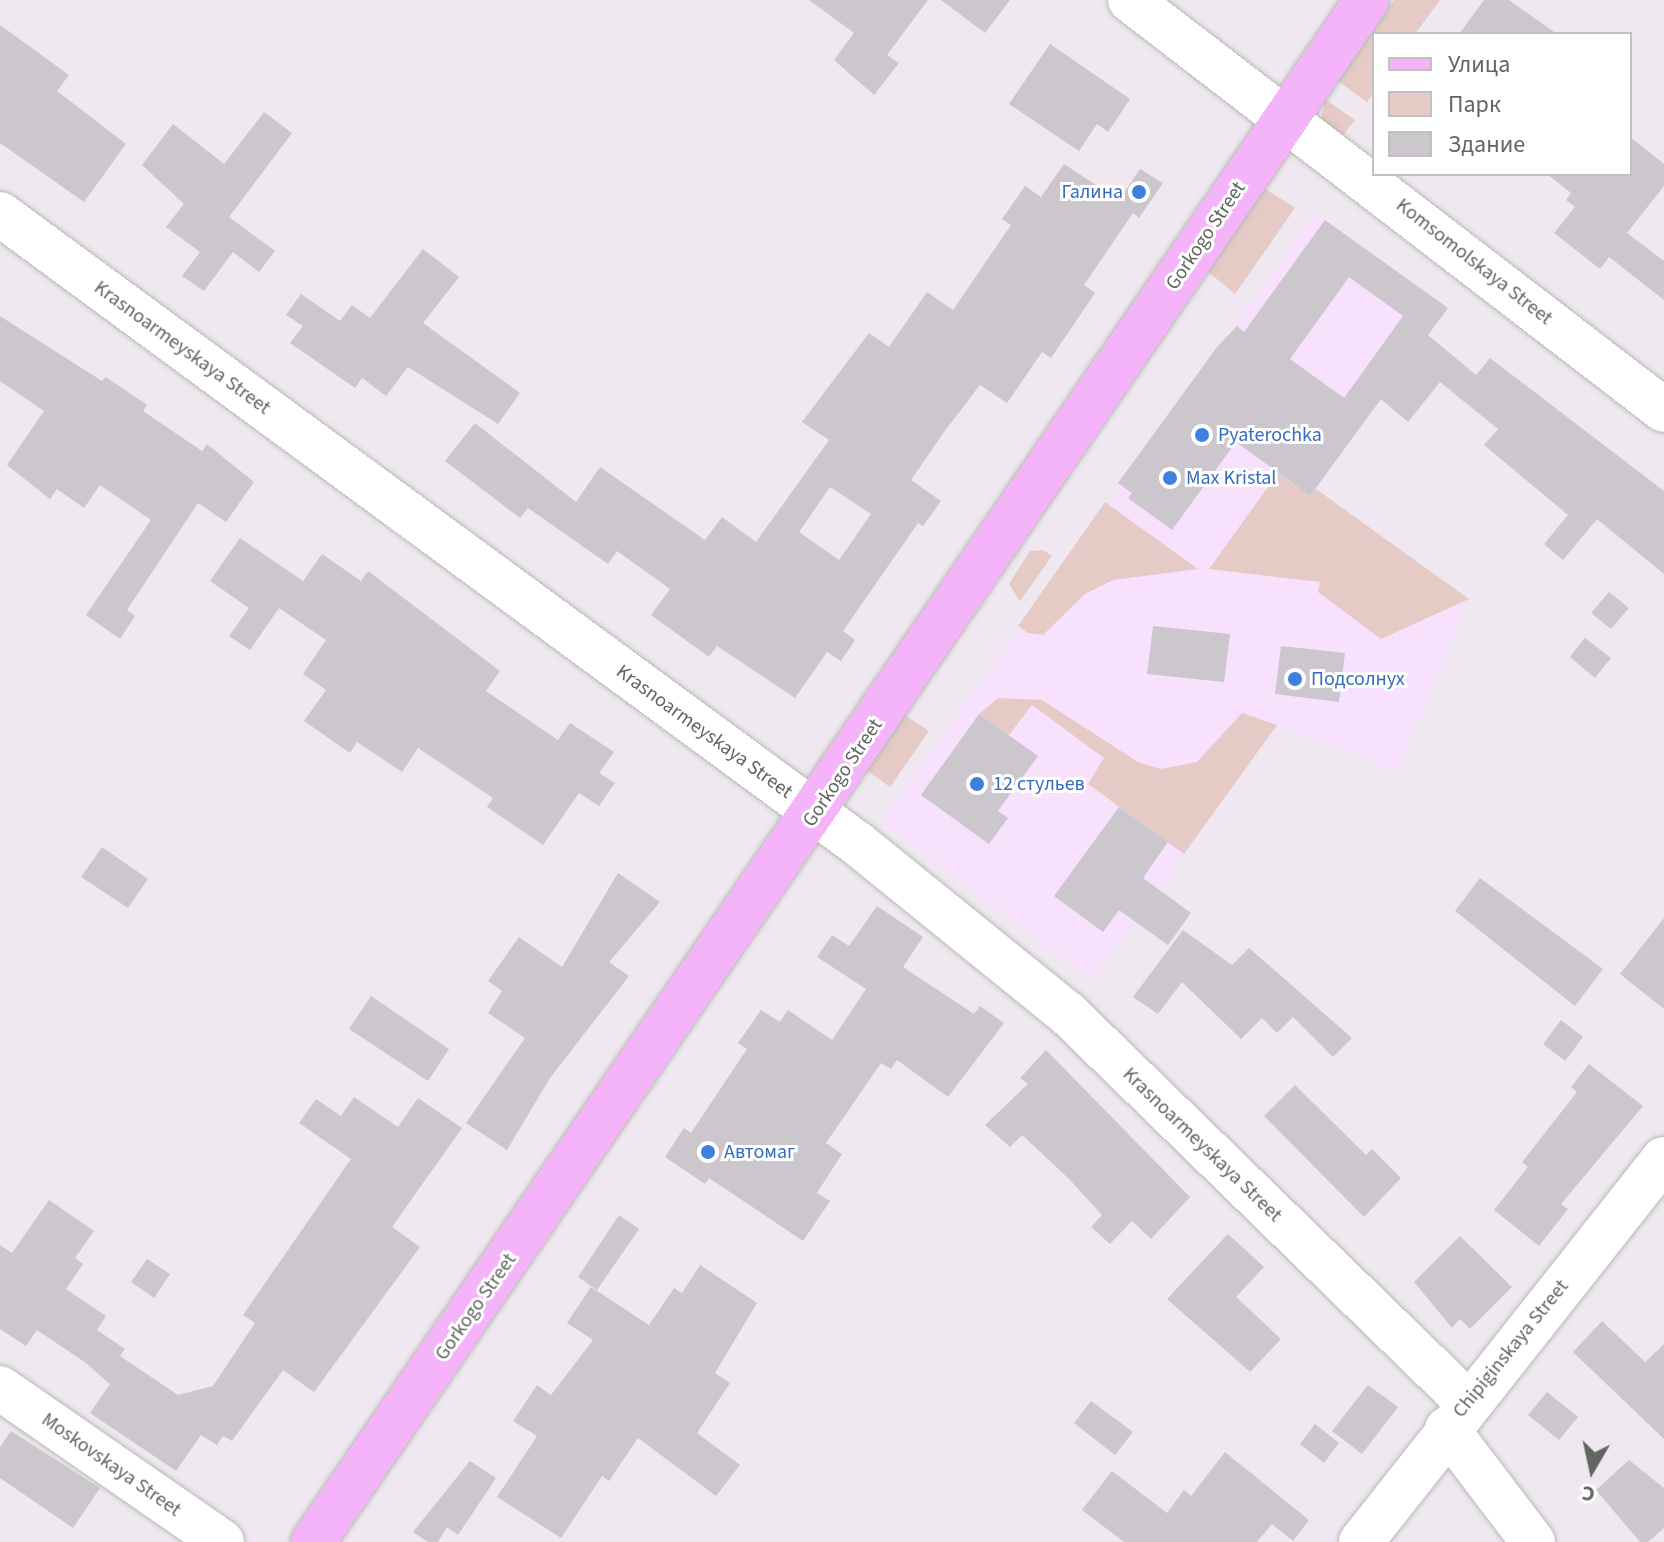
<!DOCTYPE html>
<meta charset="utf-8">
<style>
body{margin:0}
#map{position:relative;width:1664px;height:1542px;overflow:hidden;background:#efe8f0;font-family:"Source Sans 3",sans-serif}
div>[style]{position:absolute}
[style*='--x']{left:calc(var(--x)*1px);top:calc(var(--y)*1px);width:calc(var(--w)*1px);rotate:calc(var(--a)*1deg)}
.commercial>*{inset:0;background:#f8e1fc}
.green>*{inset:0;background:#e5cac6}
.building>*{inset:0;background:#ccc6cd}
.roads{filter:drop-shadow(0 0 2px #b6bbb4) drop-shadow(0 0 2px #b6bbb4)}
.minor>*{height:44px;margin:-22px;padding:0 22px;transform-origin:22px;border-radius:22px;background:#fff}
.major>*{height:44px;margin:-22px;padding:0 22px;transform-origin:22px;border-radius:22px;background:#f5b3f9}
.dots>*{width:22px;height:22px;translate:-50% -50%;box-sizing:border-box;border:4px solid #fff;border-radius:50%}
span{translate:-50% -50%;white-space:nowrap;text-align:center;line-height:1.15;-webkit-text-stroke:6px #fff;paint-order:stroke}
.shop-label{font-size:20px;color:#366cbe}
.right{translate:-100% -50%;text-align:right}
.left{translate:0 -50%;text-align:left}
.street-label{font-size:20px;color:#61665f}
.legend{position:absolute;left:1372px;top:32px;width:260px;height:144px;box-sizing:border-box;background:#fff;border:2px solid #c0c2bf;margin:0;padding:10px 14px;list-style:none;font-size:24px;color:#61665f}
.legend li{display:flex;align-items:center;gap:16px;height:40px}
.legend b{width:40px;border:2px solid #c0c2bf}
.north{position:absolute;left:1552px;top:1430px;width:80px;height:80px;-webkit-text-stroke:6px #fff;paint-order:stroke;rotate:189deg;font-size:22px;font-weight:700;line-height:32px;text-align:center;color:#61665f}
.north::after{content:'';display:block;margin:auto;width:28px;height:36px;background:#61665f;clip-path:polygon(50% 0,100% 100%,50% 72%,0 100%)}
</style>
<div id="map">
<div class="commercial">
<div style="clip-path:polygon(1315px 213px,1448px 308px,1316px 489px,1469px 599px,1397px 771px,1277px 725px,1092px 980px,881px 822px)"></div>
</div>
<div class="green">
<div style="clip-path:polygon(1394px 0,1440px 0,1415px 34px,1374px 34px,1374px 92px,1367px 102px,1338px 81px)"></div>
<div style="clip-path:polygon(1325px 99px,1355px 120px,1340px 139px,1320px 125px)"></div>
<div style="clip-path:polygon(1264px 188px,1295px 208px,1235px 294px,1207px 271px)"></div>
<div style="clip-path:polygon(1278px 473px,1310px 496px,1316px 489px,1469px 599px,1381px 639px,1318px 592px,1320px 582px,1209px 569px)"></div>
<div style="clip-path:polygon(1105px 502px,1198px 569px,1113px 580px,1085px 594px,1043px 635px,1028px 633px,1018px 626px)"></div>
<div style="clip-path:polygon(1043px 550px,1052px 556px,1020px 601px,1009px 584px,1030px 551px)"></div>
<div style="clip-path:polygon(998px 698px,1042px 700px,1138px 762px,1161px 769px,1197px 762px,1242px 713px,1277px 725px,1184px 854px,1088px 784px,1104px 758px,1032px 705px,1009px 735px,979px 714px)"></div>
<div style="clip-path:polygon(903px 714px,929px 731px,890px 787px,865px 769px)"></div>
</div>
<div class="building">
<div style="clip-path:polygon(809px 0,928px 0,887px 55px,899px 63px,874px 95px,834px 60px,854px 33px)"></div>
<div style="clip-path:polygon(941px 0,1010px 0,985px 33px)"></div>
<div style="clip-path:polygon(1484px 0,1509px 0,1557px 34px,1459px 34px)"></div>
<div style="clip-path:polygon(0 25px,69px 75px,57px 91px,126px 144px,84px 202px,0 143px)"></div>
<div style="clip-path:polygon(1050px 44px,1130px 99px,1108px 132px,1097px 124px,1079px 151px,1009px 104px)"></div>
<div style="clip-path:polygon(264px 112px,292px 133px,229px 217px,275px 251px,259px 272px,233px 252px,204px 291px,182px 276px,200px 252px,166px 227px,184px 204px,142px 165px,173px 124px,224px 164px)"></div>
<div style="clip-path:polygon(1630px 137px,1664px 164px,1664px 186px,1627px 233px,1664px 261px,1664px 300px,1609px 257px,1600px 269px,1554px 233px,1575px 207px,1566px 200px,1571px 193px,1547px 174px,1630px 174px)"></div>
<div style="clip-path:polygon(evenodd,1064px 164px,1119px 200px,1140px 169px,1163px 183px,1139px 218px,1133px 213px,1084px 285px,1095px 293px,1051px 358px,1042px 352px,1007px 403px,980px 385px,944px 432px,911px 480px,941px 501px,923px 526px,918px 523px,843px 631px,855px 640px,841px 661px,827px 652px,795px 698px,717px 646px,709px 657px,651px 615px,670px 589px,617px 551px,608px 564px,528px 508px,520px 518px,445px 461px,475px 423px,576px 502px,600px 467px,705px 540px,722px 517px,756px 542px,829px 440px,802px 422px,869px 333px,889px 347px,927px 292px,953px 310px,1011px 225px,1002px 219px,1025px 186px,1041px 197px,1064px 164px,830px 487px,871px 514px,839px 560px,799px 532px,830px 487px)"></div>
<div style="clip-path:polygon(evenodd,1325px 220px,1448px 308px,1428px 335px,1476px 375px,1490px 358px,1664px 491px,1664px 574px,1597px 519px,1563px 560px,1544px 544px,1568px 515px,1484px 445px,1498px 429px,1440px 382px,1408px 422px,1381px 399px,1310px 496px,1236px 442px,1172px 530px,1128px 498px,1132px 493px,1118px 483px,1217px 347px,1237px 326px,1244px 332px,1325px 220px,1349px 277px,1403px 316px,1344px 398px,1290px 359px,1349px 277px)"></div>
<div style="clip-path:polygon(423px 249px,459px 277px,423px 323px,520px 393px,498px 424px,408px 367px,386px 396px,362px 378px,355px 388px,290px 343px,303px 326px,286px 315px,301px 294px,340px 321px,352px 305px,370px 318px)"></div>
<div style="clip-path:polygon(0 316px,102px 381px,106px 377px,147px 405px,143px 411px,202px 451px,207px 444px,254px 482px,226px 522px,198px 503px,127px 610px,135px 616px,120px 639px,86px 615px,151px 520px,100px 485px,84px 508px,57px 489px,50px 499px,7px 465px,44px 411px,0 381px)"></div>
<div style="clip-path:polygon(240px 538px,303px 581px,322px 554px,361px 581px,368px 571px,500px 671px,486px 691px,558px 740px,570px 723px,614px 752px,599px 773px,615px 783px,599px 806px,579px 793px,543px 845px,487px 807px,493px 798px,418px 748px,402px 772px,357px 742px,350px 753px,304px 721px,326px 690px,303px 674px,326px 640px,279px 608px,250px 650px,229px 636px,249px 608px,210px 581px)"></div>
<div style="clip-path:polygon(1609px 592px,1629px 608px,1611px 629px,1591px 613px)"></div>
<div style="clip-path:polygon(1153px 626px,1230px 634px,1224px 682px,1147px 674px)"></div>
<div style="clip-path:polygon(1585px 638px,1611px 658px,1595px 678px,1570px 657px)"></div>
<div style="clip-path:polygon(1281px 646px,1345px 653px,1339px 702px,1275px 694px)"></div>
<div style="clip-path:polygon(979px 714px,1038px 756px,998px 811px,1008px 818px,989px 844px,921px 795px)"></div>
<div style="clip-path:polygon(1119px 807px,1168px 842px,1143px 878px,1191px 913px,1168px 945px,1119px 910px,1103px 932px,1054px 896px)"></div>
<div style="clip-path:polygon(102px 847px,148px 879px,128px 908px,81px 877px)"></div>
<div style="clip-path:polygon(618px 873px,660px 902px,609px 962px,629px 976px,550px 1078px,507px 1150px,466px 1123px,525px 1038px,488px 1013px,502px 991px,488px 981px,519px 937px,562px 967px)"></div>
<div style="clip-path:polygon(1480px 878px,1603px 969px,1575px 1006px,1455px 911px)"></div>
<div style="clip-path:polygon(877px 906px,923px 937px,903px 967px,974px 1014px,980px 1006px,1004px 1023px,948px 1097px,897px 1060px,891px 1069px,881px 1063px,826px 1143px,842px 1154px,817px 1193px,830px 1201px,803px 1241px,709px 1178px,705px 1184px,665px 1157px,684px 1128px,691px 1133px,747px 1049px,738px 1043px,761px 1010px,780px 1022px,788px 1010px,832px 1040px,866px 989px,817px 957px,832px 935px,849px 946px)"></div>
<div style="clip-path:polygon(1664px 918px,1664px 1009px,1620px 974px)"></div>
<div style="clip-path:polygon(1183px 930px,1232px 965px,1249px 948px,1352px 1038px,1333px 1057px,1293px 1017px,1277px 1033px,1262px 1018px,1241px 1039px,1182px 982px,1158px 1014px,1133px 997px)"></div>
<div style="clip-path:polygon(371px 996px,449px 1049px,428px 1081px,349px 1029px)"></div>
<div style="clip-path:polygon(1561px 1020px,1583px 1037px,1565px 1061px,1543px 1044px)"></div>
<div style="clip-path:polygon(1046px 1050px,1190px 1197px,1151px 1239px,1132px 1221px,1110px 1244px,1091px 1227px,1102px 1215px,1069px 1179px,1022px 1135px,1010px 1147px,985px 1125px,1028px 1084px,1020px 1078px)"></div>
<div style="clip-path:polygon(1589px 1064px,1643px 1106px,1561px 1204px,1568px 1209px,1539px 1246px,1494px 1210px,1528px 1167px,1522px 1162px,1577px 1092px,1571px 1087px)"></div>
<div style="clip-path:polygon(1295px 1085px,1366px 1155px,1372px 1149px,1401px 1178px,1364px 1217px,1264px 1116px)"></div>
<div style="clip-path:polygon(354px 1097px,398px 1127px,418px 1098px,462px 1128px,392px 1227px,420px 1247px,314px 1392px,283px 1370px,232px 1441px,223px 1436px,217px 1445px,201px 1435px,176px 1471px,90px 1413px,110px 1384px,86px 1363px,37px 1330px,26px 1346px,0 1329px,0 1245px,12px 1253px,49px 1200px,94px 1231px,75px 1258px,83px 1264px,66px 1289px,106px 1316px,97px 1330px,125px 1349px,120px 1356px,178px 1395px,213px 1386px,255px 1323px,243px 1315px,351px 1159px,299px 1123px,316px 1099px,341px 1116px)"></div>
<div style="clip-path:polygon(619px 1215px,639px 1229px,597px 1290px,578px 1277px)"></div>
<div style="clip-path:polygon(1228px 1234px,1264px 1267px,1236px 1297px,1281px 1339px,1250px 1372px,1167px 1299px)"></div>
<div style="clip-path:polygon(1460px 1236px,1512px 1287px,1470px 1329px,1460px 1319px,1452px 1328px,1414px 1282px)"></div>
<div style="clip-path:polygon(147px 1259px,170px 1274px,154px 1298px,131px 1282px)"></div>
<div style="clip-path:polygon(700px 1265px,757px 1303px,715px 1373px,730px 1383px,697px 1433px,740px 1465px,716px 1496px,638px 1438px,609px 1481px,602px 1476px,561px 1538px,497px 1497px,537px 1436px,513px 1421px,537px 1385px,551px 1395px,593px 1340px,567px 1323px,591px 1287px,649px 1325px,674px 1288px,682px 1293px)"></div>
<div style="clip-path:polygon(1602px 1321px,1645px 1362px,1664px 1344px,1664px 1439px,1573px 1352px)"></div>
<div style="clip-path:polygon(1368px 1385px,1398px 1407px,1362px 1454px,1332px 1431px)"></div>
<div style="clip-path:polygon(1547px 1392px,1578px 1417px,1559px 1440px,1528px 1415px)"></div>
<div style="clip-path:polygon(1091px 1401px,1133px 1432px,1115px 1455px,1074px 1423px)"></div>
<div style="clip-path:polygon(1315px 1424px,1339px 1443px,1324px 1463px,1300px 1444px)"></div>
<div style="clip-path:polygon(11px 1431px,100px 1488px,73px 1528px,0 1478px,0 1447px)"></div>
<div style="clip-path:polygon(1225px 1452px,1309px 1520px,1293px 1541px,1272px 1524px,1257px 1542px,1124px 1542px,1082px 1510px,1112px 1471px,1167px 1513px,1184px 1490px,1191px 1496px)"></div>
<div style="clip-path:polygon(1629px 1460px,1664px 1488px,1664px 1528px,1648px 1542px,1640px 1542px,1596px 1490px)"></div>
<div style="clip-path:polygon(470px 1461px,496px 1478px,458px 1535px,447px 1527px,438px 1542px,428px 1542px,413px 1532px)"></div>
</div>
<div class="roads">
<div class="minor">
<div style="--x:1130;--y:0;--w:673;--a:37.52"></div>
<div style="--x:0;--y:214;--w:1064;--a:36.29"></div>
<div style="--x:858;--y:844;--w:269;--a:39"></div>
<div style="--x:1067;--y:1013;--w:559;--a:44.2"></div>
<div style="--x:0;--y:1388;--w:270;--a:34.7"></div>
<div style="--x:1447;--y:1429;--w:142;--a:52.7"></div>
<div style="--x:1361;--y:1542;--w:488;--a:-51.7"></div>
</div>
<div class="major">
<div style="--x:313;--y:1542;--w:1868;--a:-55.65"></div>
</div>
</div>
<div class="dots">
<div style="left:1139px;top:192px;background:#3f7fe0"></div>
<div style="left:1202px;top:435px;background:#3f7fe0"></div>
<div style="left:1170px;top:478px;background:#3f7fe0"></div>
<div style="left:1295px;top:679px;background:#3f7fe0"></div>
<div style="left:977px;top:784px;background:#3f7fe0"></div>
<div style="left:708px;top:1152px;background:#3f7fe0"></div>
</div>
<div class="shop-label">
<span class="right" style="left:1123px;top:192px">Галина</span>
<span class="left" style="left:1218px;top:435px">Pyaterochka</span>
<span class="left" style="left:1186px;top:478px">Max Kristal</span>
<span class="left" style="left:1311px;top:679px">Подсолнух</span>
<span class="left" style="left:993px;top:784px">12 стульев</span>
<span class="left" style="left:724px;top:1152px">Автомаг</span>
</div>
<div class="street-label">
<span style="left:1206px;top:236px;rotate:-56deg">Gorkogo Street</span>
<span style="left:1474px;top:262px;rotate:38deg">Komsomolskaya Street</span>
<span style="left:182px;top:348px;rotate:36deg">Krasnoarmeyskaya Street</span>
<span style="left:704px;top:732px;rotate:36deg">Krasnoarmeyskaya Street</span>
<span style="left:843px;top:773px;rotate:-56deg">Gorkogo Street</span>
<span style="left:1202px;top:1145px;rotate:44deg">Krasnoarmeyskaya Street</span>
<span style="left:476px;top:1307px;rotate:-55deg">Gorkogo Street</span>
<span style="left:1511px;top:1349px;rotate:-51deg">Chipiginskaya Street</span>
<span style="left:111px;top:1465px;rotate:35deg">Moskovskaya Street</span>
</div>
<ul class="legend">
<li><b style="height:10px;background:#f5b3f9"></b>Улица</li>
<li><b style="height:22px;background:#e5cac6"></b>Парк</li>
<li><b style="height:22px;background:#ccc6cd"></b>Здание</li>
</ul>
<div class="north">С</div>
</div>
